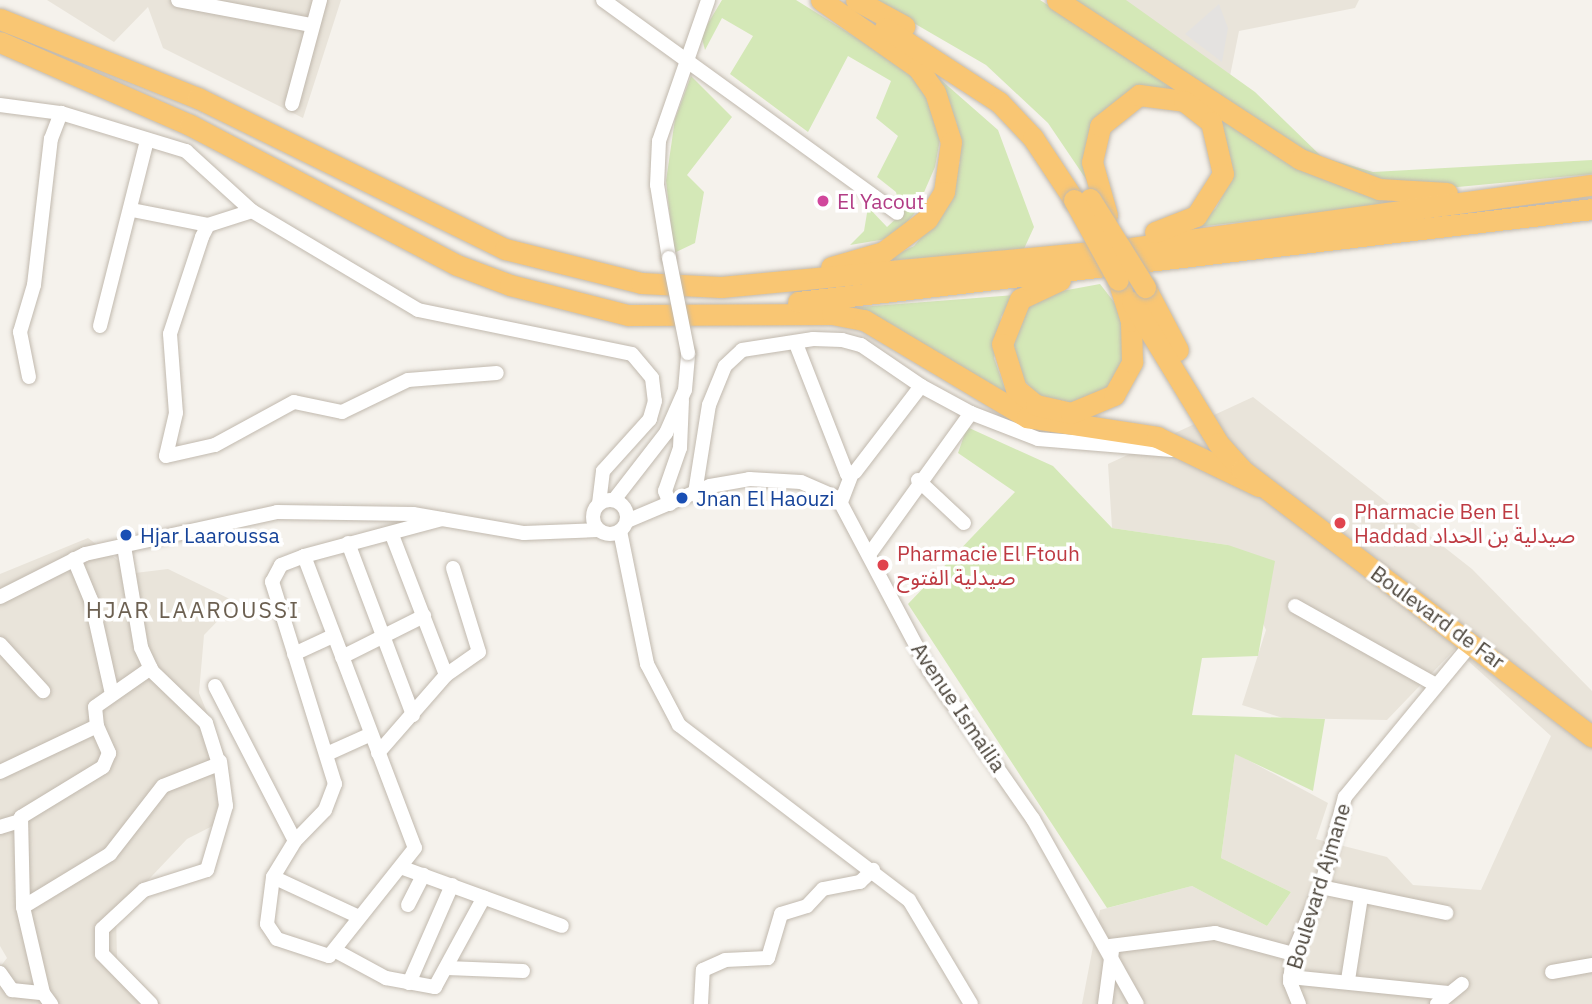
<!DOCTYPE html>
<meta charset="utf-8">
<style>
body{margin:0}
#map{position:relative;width:1592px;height:1004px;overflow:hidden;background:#f5f2ec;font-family:"IBM Plex Sans","Noto Sans Arabic",sans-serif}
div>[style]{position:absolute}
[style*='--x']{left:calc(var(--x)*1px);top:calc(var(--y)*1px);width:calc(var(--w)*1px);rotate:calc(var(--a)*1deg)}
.residential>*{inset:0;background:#e9e4da}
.green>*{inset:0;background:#d4e8b7}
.parking>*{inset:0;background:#e4e2e0}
.roads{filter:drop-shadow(0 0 2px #c1b9ae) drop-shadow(0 0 2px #c1b9ae)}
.minor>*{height:14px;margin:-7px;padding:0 7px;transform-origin:7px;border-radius:7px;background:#fff}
.minor>.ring{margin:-7px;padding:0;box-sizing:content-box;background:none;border:14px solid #fff;border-radius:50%}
.highway>*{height:21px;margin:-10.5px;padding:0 10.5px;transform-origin:10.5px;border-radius:10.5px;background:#f9c673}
.bridges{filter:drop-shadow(0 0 2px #c1b9ae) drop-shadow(0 0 2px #c1b9ae)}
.minor-bridge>*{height:14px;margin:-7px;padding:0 7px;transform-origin:7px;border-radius:7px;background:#fff}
.highway-bridge>*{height:21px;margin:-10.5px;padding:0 10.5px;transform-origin:10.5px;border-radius:10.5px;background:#f9c673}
.dots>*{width:19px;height:19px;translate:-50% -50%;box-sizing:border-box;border:4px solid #fff;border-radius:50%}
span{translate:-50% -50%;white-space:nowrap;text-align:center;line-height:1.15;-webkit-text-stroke:7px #fff;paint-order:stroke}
.hotel-label{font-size:21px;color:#b23c85}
.left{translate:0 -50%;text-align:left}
.transit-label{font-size:21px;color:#164399}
.health-label{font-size:21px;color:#be3a42}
.street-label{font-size:21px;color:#4a4339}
.neighbourhood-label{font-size:23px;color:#6c6051;letter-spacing:2px}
</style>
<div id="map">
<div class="residential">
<div style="clip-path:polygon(47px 0,341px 0,303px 118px,163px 48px,148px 7px,114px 42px)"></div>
<div style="clip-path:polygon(1094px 0,1359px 0,1355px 8px,1239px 31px,1228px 86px)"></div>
<div style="clip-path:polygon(1253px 397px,1472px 569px,1592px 691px,1592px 1004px,1082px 1004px,1100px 910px,1192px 886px,1267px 926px,1291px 892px,1221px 858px,1235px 753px,1328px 803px,1316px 839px,1387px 857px,1413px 885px,1481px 890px,1551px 736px,1455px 649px,1387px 720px,1283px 718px,1242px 705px,1266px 630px,1228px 545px,1112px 528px,1108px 464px)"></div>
<div style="clip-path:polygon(88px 538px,135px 573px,168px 569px,236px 602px,204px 635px,199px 693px,224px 753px,230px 817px,187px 839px,116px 914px,117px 958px,161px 1004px,0 1004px,0 967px,7px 958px,0 946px,0 574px)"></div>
</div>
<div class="green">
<div style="clip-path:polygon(722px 0,796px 0,902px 66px,925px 89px,941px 134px,935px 167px,915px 213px,892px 238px,850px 245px,864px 231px,868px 207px,887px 227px,901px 214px,896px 192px,877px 177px,898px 136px,876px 118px,891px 81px,848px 56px,808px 132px,730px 74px,753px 36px,722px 18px,705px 50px,701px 35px)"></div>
<div style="clip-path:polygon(874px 0,1040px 0,1289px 162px,1400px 205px,1196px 227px,1216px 208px,1232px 178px,1219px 126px,1165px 95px,1102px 125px,1090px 185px,1048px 123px,986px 65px)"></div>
<div style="clip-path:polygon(1058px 0,1126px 0,1255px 92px,1322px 157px,1373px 172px,1592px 160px,1592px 174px,1437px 189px,1339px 171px)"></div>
<div style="clip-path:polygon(916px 58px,998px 130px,1034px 227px,1023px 251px,883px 261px,914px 246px,936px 220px,960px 163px,957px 124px,943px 89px)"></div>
<div style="clip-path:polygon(691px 76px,732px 117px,687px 175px,704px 192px,695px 243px,674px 253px,666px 181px,675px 119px)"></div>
<div style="clip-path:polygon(1100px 284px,1121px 311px,1127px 343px,1118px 386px,1081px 406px,1044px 402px,1012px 367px,1013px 336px,1028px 307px,1051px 293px)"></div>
<div style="clip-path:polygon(1015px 295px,1001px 317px,994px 358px,1006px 392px,1024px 411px,834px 309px)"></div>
<div style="clip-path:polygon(967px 427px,1053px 466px,1112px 528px,1228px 545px,1275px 561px,1258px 656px,1202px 658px,1192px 715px,1325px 719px,1313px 791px,1235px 754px,1221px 858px,1291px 892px,1267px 926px,1192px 886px,1107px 908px,908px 604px,1015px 492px,958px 453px)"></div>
</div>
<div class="parking">
<div style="clip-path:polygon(1219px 4px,1228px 28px,1222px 62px,1185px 34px)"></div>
</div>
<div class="roads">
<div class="minor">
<div style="--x:178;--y:0;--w:136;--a:10.6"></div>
<div style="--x:603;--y:0;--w:363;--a:35.9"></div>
<div style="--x:292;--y:104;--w:108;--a:-74.9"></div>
<div style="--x:0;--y:105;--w:62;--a:7.5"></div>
<div style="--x:61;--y:113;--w:131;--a:16.9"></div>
<div style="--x:186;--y:151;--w:89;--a:42.3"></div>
<div style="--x:252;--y:211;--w:193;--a:30.8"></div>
<div style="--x:418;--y:310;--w:218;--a:11.6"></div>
<div style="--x:632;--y:354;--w:31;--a:50"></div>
<div style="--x:652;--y:378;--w:23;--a:83"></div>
<div style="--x:655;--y:401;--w:19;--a:106"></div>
<div style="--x:650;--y:419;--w:70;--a:132.1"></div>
<div style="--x:603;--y:471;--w:33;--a:97"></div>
<div style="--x:132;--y:210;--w:77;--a:11.2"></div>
<div style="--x:252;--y:211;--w:46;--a:162.3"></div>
<div style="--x:208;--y:225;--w:13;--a:117"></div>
<div style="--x:202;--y:237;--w:102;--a:108.3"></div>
<div style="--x:170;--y:334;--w:79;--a:85.7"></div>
<div style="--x:176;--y:413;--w:44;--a:103.1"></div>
<div style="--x:166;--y:456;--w:50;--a:-12.7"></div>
<div style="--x:215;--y:445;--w:90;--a:-28.6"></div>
<div style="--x:294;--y:402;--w:49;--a:11.8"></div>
<div style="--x:342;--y:412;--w:73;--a:-25.9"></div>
<div style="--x:408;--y:380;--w:89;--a:-4.5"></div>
<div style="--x:669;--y:258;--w:74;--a:-99.3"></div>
<div style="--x:657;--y:185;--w:44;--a:-87.4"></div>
<div style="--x:659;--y:141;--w:149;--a:-70.8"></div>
<div style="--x:100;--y:326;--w:192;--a:-75.8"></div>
<div style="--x:29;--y:377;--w:46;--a:-101.3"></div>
<div style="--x:20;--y:332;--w:49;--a:-73.4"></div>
<div style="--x:34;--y:285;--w:147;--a:-83.4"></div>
<div style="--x:51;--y:139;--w:28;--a:-69"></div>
<div style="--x:921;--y:386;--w:57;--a:28.4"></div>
<div style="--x:918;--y:480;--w:63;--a:43.1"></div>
<div style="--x:695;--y:493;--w:89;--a:-81"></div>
<div style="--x:709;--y:405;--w:42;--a:-67.7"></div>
<div style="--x:725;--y:366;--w:23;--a:-43"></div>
<div style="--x:742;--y:350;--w:72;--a:-8.8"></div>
<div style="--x:813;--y:339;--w:29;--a:2"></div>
<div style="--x:842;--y:340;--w:20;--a:15"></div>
<div style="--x:861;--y:345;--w:73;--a:34.3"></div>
<div style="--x:921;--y:386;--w:108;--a:127.5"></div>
<div style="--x:855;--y:472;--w:8;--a:166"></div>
<div style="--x:847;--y:474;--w:140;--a:-111.4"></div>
<div class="ring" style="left:593px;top:500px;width:20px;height:20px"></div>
<div style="--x:614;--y:500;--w:85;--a:-52.2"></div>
<div style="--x:666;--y:433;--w:47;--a:-66.2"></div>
<div style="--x:685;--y:390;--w:37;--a:-85"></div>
<div style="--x:841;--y:502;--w:30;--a:-69"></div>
<div style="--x:670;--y:504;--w:14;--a:-111"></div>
<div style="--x:665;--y:491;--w:46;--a:-70.8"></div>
<div style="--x:680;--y:448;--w:47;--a:-87.6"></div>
<div style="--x:627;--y:521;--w:90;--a:-22.9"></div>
<div style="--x:710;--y:486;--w:40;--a:-10"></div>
<div style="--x:749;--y:479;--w:52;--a:3.3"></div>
<div style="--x:801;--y:482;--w:40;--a:23.4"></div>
<div style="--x:838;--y:498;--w:195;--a:62.1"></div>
<div style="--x:929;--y:670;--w:182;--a:55.1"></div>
<div style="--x:1033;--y:819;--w:212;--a:60.7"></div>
<div style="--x:620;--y:531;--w:136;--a:78.5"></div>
<div style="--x:647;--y:664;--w:69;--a:62.3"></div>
<div style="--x:679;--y:725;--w:289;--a:37.3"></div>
<div style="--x:909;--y:900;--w:121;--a:59.2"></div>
<div style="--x:392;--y:535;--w:150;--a:68.9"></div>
<div style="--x:348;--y:543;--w:184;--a:69.3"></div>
<div style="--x:871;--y:552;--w:171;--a:-54.3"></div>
<div style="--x:971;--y:413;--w:72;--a:21.2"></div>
<div style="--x:1038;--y:439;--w:134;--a:4.7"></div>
<div style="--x:304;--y:556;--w:312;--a:69.2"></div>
<div style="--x:415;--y:848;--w:138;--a:128.5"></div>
<div style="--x:329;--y:956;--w:55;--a:-161.9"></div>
<div style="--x:277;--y:939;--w:18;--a:-124"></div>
<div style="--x:267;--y:924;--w:47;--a:-82.7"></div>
<div style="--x:273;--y:877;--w:42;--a:-58.6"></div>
<div style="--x:295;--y:841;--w:43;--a:-45.9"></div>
<div style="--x:325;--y:810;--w:28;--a:-69"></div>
<div style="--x:335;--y:784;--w:212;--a:-107.3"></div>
<div style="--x:272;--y:582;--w:19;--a:-62"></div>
<div style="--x:281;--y:565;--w:25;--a:-21"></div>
<div style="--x:304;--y:556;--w:143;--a:-15"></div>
<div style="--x:74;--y:559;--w:44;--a:67.5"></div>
<div style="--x:91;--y:600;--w:96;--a:77.4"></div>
<div style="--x:0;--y:597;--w:95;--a:-26.8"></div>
<div style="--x:85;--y:554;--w:197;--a:-12.3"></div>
<div style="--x:277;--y:512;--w:136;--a:0.8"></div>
<div style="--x:413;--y:514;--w:113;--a:9.7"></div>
<div style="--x:524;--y:533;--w:74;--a:-2.3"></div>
<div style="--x:1295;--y:606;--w:162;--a:29.3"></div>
<div style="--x:0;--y:644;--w:64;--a:47.5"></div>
<div style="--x:294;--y:654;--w:43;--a:-24.8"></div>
<div style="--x:342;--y:657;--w:92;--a:-26.6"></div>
<div style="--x:215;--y:686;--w:174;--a:62.7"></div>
<div style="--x:97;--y:726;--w:19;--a:-96"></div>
<div style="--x:95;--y:707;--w:68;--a:-34.9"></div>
<div style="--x:329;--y:753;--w:46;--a:-24.3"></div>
<div style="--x:378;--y:753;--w:103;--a:-48.9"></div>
<div style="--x:446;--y:675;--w:40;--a:-34.9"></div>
<div style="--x:479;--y:652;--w:88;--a:-107.2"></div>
<div style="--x:0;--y:772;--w:107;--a:-25.4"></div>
<div style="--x:97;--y:726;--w:30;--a:66"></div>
<div style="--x:109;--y:753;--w:15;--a:113"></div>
<div style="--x:103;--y:767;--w:96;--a:148.6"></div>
<div style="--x:21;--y:817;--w:90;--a:88.7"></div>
<div style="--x:23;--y:907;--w:102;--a:-31.3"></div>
<div style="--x:110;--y:854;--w:86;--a:-52.1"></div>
<div style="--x:163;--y:786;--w:60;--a:-21.4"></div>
<div style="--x:219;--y:764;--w:43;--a:-107.6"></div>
<div style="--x:206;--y:723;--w:75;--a:-136.1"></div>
<div style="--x:152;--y:671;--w:26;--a:-115"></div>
<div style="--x:141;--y:647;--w:101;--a:-99.6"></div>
<div style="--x:0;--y:827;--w:21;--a:-17"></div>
<div style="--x:403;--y:868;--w:169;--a:20"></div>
<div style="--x:273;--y:877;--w:95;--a:24.9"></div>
<div style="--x:1321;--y:887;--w:128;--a:11.7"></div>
<div style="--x:408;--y:905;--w:34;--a:-63"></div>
<div style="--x:23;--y:907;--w:88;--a:76.9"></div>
<div style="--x:1110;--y:946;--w:106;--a:-7.1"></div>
<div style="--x:1215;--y:933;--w:81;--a:15.1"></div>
<div style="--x:336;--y:951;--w:57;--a:28.4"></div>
<div style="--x:386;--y:978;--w:50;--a:10.4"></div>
<div style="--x:435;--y:987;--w:102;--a:-61.4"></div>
<div style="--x:447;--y:968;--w:76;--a:2.3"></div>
<div style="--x:1552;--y:972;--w:41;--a:-9.9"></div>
<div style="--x:0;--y:973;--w:21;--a:55"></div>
<div style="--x:12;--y:990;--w:31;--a:6"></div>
<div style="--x:43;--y:993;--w:14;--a:54"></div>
<div style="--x:1290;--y:977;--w:159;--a:5.8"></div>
<div style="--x:1348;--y:980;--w:84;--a:-81.1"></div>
<div style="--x:409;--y:983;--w:107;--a:-66.3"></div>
<div style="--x:151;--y:1004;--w:70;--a:-134.4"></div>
<div style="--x:102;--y:954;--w:25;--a:-90"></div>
<div style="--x:102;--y:929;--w:57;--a:-42.9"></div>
<div style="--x:144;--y:890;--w:66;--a:-17.6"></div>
<div style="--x:207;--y:870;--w:67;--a:-73.5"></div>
<div style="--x:226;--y:806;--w:45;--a:-97.6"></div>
<div style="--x:701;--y:1004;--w:34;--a:-87"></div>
<div style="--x:703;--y:970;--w:24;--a:-24"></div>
<div style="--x:725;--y:960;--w:43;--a:-2.7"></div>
<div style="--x:768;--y:958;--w:46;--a:-73.5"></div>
<div style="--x:781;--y:914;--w:27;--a:-17"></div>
<div style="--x:807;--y:906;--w:23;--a:-47"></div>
<div style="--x:823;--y:889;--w:38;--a:-11"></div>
<div style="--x:860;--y:882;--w:18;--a:-43"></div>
<div style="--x:1105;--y:1004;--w:53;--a:-82.5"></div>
<div style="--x:1299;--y:1004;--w:24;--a:-112"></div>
<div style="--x:1290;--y:982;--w:28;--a:-84"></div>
<div style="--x:1293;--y:954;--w:73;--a:-67.3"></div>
<div style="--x:1321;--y:887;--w:93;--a:-75.1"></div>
<div style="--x:1345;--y:797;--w:200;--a:-50.5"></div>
<div style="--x:1437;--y:1004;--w:32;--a:-39"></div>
</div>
<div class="highway">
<div style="--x:821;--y:0;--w:118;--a:35"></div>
<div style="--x:918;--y:68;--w:29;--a:55"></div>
<div style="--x:935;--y:92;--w:52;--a:72.3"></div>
<div style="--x:951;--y:142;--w:50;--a:98"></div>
<div style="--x:944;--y:192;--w:32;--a:122"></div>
<div style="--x:927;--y:219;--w:55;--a:143.1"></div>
<div style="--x:883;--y:252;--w:54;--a:163.9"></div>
<div style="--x:856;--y:0;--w:55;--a:28.4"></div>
<div style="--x:1057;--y:0;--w:290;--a:33.2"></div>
<div style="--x:1300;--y:159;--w:85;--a:20.8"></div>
<div style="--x:1379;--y:189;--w:68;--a:3.4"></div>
<div style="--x:0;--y:19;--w:213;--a:21.8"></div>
<div style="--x:198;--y:98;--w:342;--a:26.2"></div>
<div style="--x:505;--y:249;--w:140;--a:14"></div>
<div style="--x:641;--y:283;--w:80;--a:2.9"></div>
<div style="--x:721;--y:287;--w:397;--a:-5.4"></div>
<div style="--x:1116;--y:250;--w:480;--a:-7.8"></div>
<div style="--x:885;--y:28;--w:136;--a:33"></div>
<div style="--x:999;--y:102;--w:50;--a:46.6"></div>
<div style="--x:1033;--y:138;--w:74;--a:56.5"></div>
<div style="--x:0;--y:42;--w:207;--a:23.6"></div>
<div style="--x:190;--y:125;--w:301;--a:27.7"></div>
<div style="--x:457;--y:265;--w:57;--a:20.7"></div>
<div style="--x:510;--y:285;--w:122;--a:14.3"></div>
<div style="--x:628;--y:315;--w:204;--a:-0.3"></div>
<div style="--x:832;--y:314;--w:33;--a:11"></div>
<div style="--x:864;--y:320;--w:190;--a:30.8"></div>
<div style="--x:1027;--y:417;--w:132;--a:8.7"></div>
<div style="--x:1157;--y:437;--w:113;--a:25.7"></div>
<div style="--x:1107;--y:215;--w:55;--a:-105.8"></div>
<div style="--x:1092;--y:162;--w:37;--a:-77"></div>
<div style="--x:1100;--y:126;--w:50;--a:-38.5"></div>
<div style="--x:1139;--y:95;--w:45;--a:7.6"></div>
<div style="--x:1184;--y:101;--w:34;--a:38"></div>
<div style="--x:1211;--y:122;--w:53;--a:77"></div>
<div style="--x:1223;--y:174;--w:50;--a:122.7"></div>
<div style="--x:1196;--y:216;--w:44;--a:158.7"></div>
<div style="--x:1060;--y:280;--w:44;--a:154.6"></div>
<div style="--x:1020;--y:299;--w:48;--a:111.8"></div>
<div style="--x:1002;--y:344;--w:47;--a:72.7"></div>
<div style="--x:1016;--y:389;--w:26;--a:39"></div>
<div style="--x:1036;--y:405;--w:36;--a:13"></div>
<div style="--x:1071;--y:413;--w:47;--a:-22.7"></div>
<div style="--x:1114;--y:395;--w:38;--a:-61"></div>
<div style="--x:1132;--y:362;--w:41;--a:-91.4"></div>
<div style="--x:1131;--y:321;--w:43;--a:-107.6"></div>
<div style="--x:1145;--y:287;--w:71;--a:62.4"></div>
<div style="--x:798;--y:302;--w:799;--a:-6.68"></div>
<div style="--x:1132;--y:302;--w:165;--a:58.6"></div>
<div style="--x:1218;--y:443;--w:36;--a:48"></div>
<div style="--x:1242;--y:470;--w:440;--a:37.3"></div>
</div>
</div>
<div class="bridges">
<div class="minor-bridge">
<div style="--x:669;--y:258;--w:97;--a:78.7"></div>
</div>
<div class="highway-bridge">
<div style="--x:1090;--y:199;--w:104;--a:58"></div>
<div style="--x:1074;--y:200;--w:91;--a:61.2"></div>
</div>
</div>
<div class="dots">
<div style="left:823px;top:201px;background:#d1479c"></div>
<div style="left:682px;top:498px;background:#1a4fb4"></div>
<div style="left:1340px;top:523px;background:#e0444e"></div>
<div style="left:126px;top:535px;background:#1a4fb4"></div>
<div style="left:883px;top:565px;background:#e0444e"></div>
</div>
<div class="hotel-label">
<span class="left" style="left:837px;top:201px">El Yacout</span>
</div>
<div class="transit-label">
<span class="left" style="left:696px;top:498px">Jnan El Haouzi</span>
<span class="left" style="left:140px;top:535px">Hjar Laaroussa</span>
</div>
<div class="health-label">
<span class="left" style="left:1354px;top:523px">Pharmacie Ben El<br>Haddad صيدلية بن الحداد</span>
<span class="left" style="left:897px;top:565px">Pharmacie El Ftouh<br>صيدلية الفتوح</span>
</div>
<div class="street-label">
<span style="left:1438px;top:617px;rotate:36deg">Boulevard de Far</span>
<span style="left:959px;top:707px;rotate:56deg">Avenue Ismailia</span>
<span style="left:1318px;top:886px;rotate:-73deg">Boulevard Ajmane</span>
</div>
<div class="neighbourhood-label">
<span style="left:193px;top:609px">HJAR LAAROUSSI</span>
</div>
</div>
